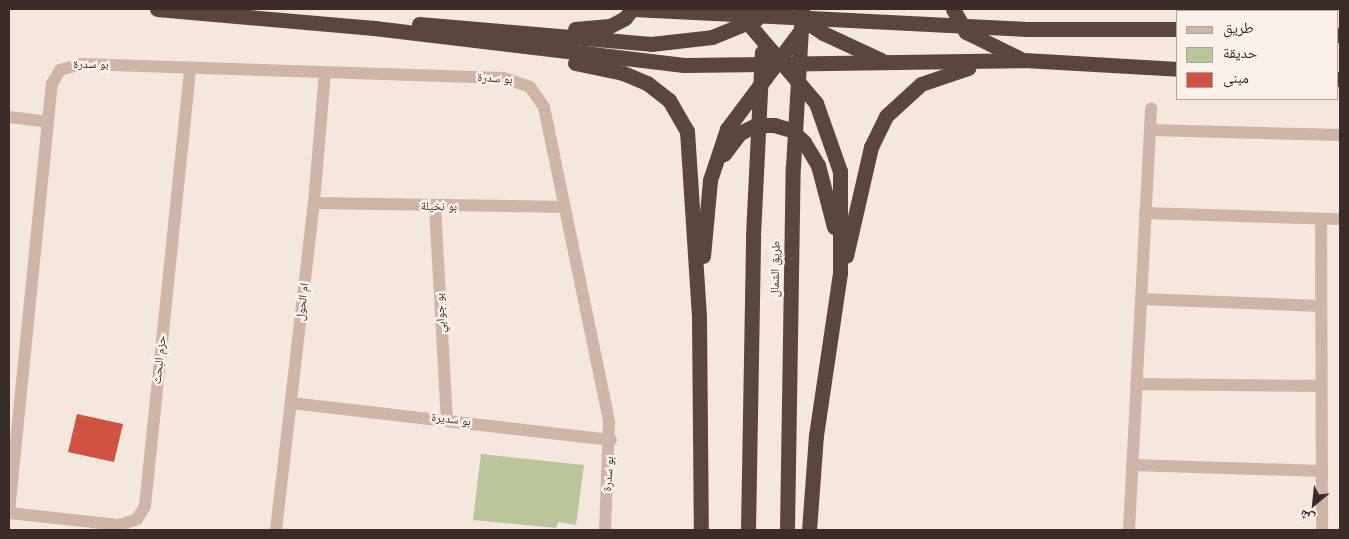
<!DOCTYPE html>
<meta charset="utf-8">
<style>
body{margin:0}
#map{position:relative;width:1349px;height:539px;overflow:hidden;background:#f4e7dd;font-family:Arial,"Noto Naskh Arabic",sans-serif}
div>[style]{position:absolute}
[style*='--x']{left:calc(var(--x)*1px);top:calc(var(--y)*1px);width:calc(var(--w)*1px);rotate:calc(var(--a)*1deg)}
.green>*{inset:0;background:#bbc59b}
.building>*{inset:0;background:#cf5340}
.minor>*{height:12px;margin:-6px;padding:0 6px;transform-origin:6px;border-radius:6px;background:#ceb5a8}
.highway>*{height:15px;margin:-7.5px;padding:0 7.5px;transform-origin:7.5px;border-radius:7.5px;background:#5b453f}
span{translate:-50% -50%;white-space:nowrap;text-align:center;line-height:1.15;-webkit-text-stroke:5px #fbf1ea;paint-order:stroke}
.street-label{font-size:12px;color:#3a2c28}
.frame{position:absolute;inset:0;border:10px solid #3a2c28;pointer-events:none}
.legend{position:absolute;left:1176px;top:10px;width:162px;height:90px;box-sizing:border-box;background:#fbf1ea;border:1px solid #aea29c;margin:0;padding:6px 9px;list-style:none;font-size:15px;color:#3a2c28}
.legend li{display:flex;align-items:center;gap:10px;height:25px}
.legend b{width:25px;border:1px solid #aea29c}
.north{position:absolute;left:1289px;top:479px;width:50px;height:50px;-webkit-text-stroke:4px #fbf1ea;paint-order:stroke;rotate:208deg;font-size:14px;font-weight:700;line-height:20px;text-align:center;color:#3a2c28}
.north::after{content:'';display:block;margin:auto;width:18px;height:22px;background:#3a2c28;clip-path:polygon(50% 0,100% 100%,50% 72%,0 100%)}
</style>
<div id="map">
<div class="green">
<div style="clip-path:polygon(481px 454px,584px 465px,576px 525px,558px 522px,556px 528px,473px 520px)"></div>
</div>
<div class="building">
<div style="clip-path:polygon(77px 414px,123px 424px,114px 462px,68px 452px)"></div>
</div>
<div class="minor">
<div style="--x:9;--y:117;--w:38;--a:7"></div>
<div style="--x:1150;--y:130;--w:190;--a:1.5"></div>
<div style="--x:314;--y:203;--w:251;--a:0.9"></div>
<div style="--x:435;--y:207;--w:212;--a:86.8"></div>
<div style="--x:1145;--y:213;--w:195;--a:1.8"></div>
<div style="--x:1321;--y:219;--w:311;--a:89.8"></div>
<div style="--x:1141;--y:299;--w:180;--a:2.2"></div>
<div style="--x:1136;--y:384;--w:185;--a:0.6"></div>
<div style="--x:291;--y:403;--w:322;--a:6.6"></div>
<div style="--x:1132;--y:465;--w:189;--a:1.8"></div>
<div style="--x:9;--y:512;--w:430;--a:-84.3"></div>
<div style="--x:52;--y:84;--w:16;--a:-60"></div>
<div style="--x:60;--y:70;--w:22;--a:-16"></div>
<div style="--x:81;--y:64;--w:423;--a:1.9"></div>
<div style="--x:504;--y:78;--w:28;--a:19"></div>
<div style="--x:530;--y:87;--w:24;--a:55"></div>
<div style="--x:544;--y:107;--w:322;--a:78.3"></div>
<div style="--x:609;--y:422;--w:108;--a:92.1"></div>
<div style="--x:9;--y:513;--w:112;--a:6.2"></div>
<div style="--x:120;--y:525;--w:18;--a:-19"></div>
<div style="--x:137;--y:519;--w:15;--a:-58"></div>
<div style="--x:145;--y:506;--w:439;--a:-84.1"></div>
<div style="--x:276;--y:530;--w:329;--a:-83.4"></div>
<div style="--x:314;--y:203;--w:130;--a:-85.2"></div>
<div style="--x:1129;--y:530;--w:422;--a:-87"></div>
</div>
<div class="highway">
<div style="--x:157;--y:9;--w:218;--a:5"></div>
<div style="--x:374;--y:28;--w:312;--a:6.8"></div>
<div style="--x:684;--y:65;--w:340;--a:-0.8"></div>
<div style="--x:1024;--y:60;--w:154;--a:3.3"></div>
<div style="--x:633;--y:9;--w:393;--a:2.9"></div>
<div style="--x:1025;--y:29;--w:153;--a:0"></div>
<div style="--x:736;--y:9;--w:123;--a:49.6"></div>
<div style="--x:816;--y:103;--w:72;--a:70.6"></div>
<div style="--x:840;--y:171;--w:102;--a:90"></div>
<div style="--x:840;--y:273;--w:164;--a:98.4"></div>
<div style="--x:816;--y:435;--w:95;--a:94.2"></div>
<div style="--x:953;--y:9;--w:26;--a:61"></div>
<div style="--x:966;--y:32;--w:59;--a:26.1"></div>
<div style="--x:800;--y:18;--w:27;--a:33"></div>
<div style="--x:823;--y:33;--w:64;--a:25"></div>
<div style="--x:419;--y:24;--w:233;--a:4.9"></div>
<div style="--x:651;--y:44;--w:61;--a:-6.5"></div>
<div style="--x:712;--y:37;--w:48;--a:-22.2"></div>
<div style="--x:575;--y:29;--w:35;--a:-5"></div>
<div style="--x:610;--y:26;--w:17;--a:-28"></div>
<div style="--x:625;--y:18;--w:11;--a:-52"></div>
<div style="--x:1338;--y:35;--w:2;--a:0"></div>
<div style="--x:575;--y:63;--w:49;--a:11.8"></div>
<div style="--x:623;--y:73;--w:26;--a:23"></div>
<div style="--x:647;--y:83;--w:28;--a:38"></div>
<div style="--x:669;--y:100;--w:36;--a:60"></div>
<div style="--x:687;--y:131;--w:187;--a:86.3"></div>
<div style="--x:699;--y:318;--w:212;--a:89.5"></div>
<div style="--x:1338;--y:79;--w:2;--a:0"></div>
<div style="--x:724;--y:154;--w:26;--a:-53"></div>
<div style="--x:740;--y:133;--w:18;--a:-27"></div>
<div style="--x:756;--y:125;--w:18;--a:0"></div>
<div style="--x:774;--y:125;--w:18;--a:16"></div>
<div style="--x:791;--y:130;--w:18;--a:43"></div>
<div style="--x:804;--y:142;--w:27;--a:59"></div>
<div style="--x:818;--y:165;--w:64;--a:75.5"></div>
<div style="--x:703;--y:256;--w:76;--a:-84.7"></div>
<div style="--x:710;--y:180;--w:54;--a:-71.6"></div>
<div style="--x:727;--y:129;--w:124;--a:-53.2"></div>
<div style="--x:846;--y:256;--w:112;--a:-77.1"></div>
<div style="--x:871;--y:147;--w:34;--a:-64"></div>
<div style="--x:886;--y:116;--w:47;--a:-42.4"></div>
<div style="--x:921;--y:84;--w:50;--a:-18.8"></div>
<div style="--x:748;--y:530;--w:295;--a:-89"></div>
<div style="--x:753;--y:235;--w:183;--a:-87.2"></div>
<div style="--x:787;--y:530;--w:363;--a:-89.1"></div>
<div style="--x:793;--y:167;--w:158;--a:-86.7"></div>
</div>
<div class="street-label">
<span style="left:91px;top:65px">بو سدرة</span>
<span style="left:495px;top:79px;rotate:4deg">بو سدرة</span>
<span style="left:439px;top:207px;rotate:1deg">بو نخيلة</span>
<span style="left:776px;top:269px;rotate:-89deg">طريق الشمال</span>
<span style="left:303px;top:302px;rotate:-83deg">ام الحول</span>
<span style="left:441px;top:313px;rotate:-93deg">بو جوابي</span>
<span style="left:160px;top:360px;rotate:-84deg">حزم البحث</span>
<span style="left:451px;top:420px;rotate:7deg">بو سديرة</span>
<span style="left:609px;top:474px;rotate:-86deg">بو سدرة</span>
</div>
<div class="frame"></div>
<ul class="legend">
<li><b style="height:6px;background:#ceb5a8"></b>طريق</li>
<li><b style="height:14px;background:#bbc59b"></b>حديقة</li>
<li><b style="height:14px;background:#cf5340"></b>مبنى</li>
</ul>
<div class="north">ش</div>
</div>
